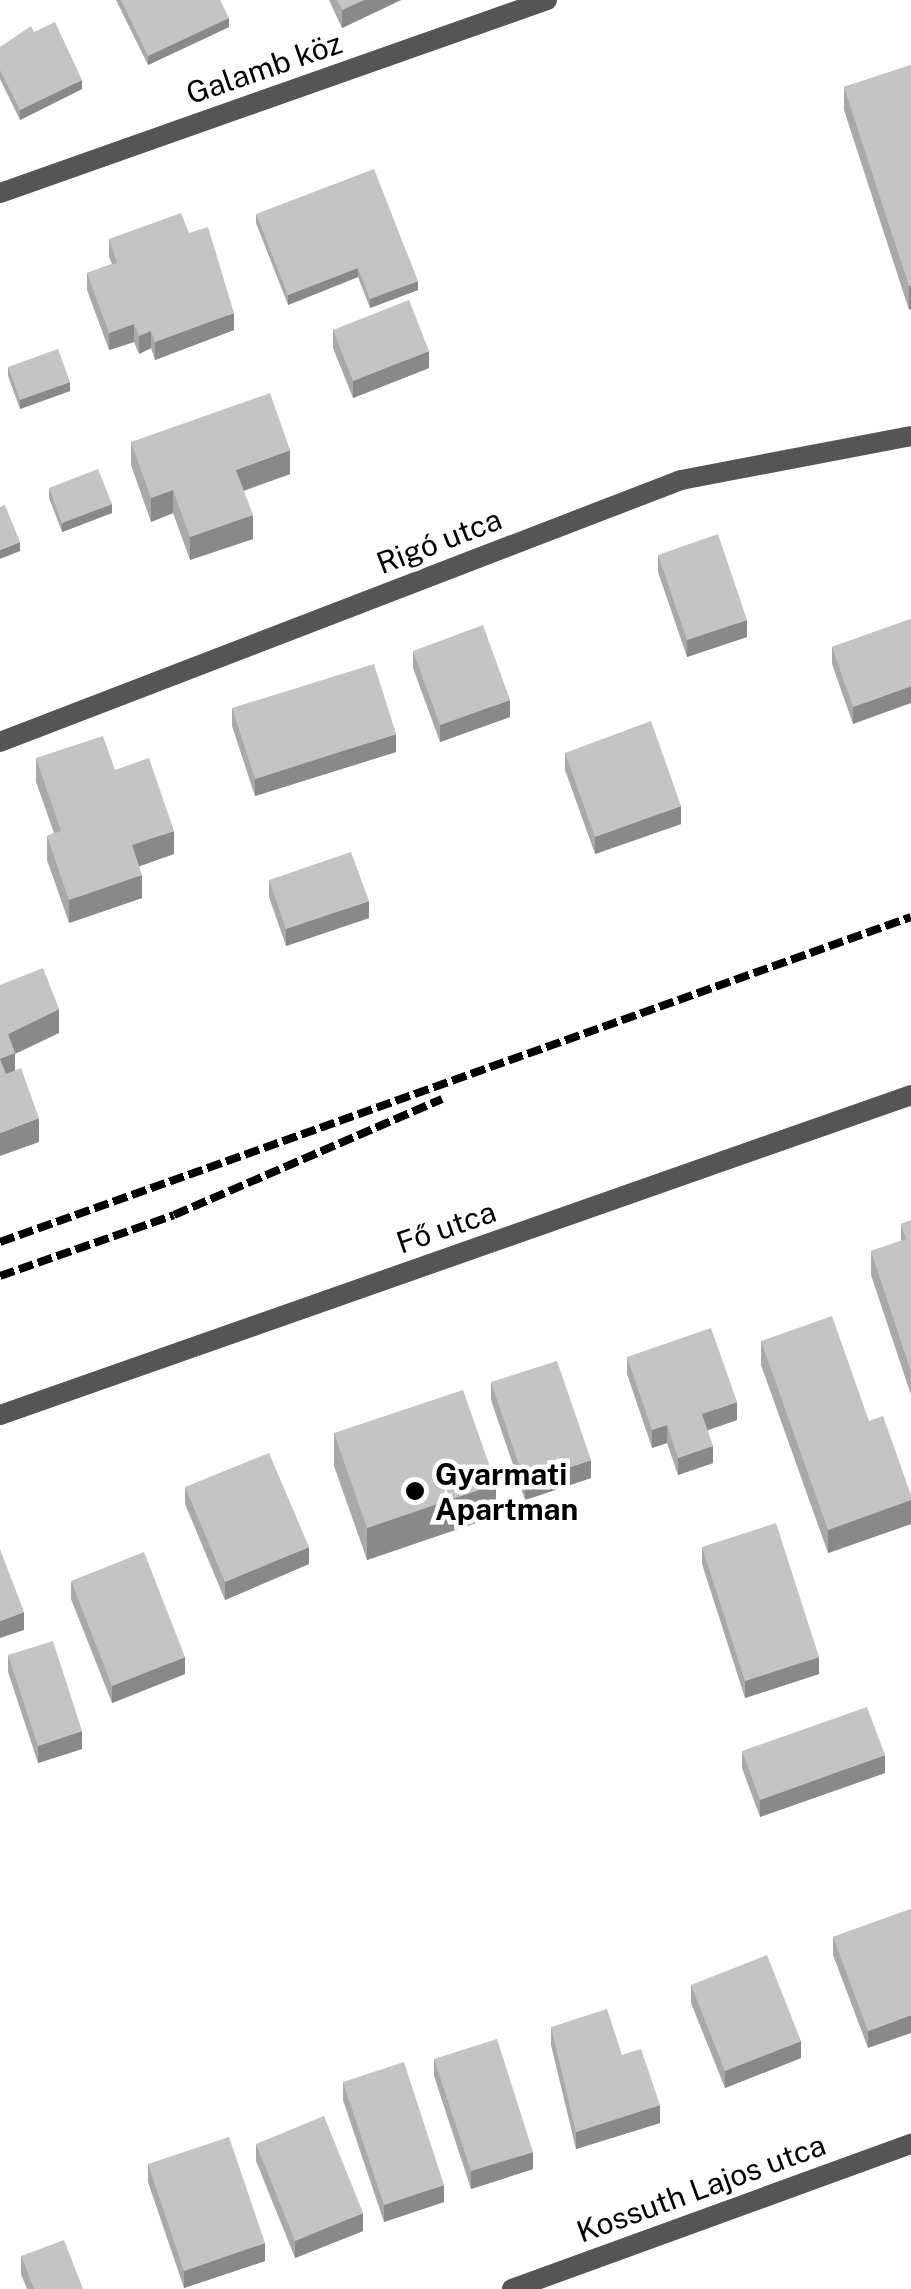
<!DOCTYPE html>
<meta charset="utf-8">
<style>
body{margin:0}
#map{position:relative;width:911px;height:2289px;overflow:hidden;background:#fff;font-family:"Public Sans",sans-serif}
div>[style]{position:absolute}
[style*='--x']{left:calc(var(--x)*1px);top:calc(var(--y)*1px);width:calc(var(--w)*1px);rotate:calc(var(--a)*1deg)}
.minor>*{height:20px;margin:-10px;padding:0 10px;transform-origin:10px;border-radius:10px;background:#555}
.rail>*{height:8px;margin-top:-4px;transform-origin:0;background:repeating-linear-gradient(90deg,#000 0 15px,transparent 0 20px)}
.wall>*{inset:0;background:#a9a9a9}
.shaded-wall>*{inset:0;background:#898989}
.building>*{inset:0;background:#c4c4c4}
.dots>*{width:28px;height:28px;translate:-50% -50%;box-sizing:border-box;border:5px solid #fff;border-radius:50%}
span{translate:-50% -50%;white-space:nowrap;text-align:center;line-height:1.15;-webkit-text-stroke:9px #fff;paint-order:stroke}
.street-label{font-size:30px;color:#000}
.poi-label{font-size:30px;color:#000;font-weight:700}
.left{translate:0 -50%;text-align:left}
</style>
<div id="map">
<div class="minor">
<div style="--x:0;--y:193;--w:580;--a:-19.43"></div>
<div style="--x:0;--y:742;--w:730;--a:-21.04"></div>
<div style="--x:681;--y:480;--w:234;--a:-10.8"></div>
<div style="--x:0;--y:1415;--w:966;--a:-19.35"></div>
<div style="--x:512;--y:2289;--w:425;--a:-20"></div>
</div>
<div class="rail">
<div style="--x:0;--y:1242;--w:967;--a:-19.63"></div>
<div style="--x:0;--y:1276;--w:184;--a:-19.3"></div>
<div style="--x:174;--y:1215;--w:292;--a:-23.4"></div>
</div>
<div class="wall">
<div style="clip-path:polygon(116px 0,220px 0,229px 27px,148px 65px)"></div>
<div style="clip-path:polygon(329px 0,401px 0,342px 28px)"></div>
<div style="clip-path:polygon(34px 32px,82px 89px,20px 120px,0 79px,0 47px)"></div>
<div style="clip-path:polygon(911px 65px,909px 310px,844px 110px,844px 87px)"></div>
<div style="clip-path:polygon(256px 214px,418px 290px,370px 308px,358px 277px,288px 305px,256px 223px)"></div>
<div style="clip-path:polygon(189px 233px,234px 330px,155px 360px,151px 348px,139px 354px,134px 342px,109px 350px,87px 290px,87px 273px,112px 264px,109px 257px,109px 239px)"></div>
<div style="clip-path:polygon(333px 330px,429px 368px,353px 398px,333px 348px)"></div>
<div style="clip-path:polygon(8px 367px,70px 391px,20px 409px,8px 376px)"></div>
<div style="clip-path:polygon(131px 442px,290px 474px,244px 491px,253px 539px,190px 560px,173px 513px,151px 522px,131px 465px)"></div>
<div style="clip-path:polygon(49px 488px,112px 513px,62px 532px,49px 498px)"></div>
<div style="clip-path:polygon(658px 555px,747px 637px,687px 657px,658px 572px)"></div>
<div style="clip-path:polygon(911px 619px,853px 724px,832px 664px,832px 647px)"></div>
<div style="clip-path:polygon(413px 651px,510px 717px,440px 742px,413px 668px)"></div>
<div style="clip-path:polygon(232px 708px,396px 752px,255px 796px,232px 726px)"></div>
<div style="clip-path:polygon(565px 753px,681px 824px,595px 854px,565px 770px)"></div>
<div style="clip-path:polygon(36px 758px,115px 770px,174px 854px,139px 866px,142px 898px,69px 923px,47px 860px,47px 836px,54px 833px,36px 782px)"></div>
<div style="clip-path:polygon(269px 880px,369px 918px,286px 946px,269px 897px)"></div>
<div style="clip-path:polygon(911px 1220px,911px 1395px,871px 1275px,871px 1251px,901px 1241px,901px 1224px)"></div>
<div style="clip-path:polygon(761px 1341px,869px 1421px,911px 1495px,911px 1524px,828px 1553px,761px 1365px)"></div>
<div style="clip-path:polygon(627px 1357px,737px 1420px,708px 1430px,713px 1463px,678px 1475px,667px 1443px,652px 1448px,627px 1374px)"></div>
<div style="clip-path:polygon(491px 1382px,591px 1478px,525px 1500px,491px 1400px)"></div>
<div style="clip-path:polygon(334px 1433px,496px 1516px,367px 1560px,334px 1466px)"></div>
<div style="clip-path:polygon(185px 1487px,309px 1564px,225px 1600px,185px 1504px)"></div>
<div style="clip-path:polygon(702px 1547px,819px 1674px,745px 1698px,702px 1564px)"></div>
<div style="clip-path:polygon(71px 1581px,185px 1674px,112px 1703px,71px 1599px)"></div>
<div style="clip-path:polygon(8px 1655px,82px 1749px,38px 1763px,8px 1672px)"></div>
<div style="clip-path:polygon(742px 1751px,885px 1773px,760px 1817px,742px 1768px)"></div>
<div style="clip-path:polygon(911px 1909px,868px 2048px,833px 1955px,833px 1937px)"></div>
<div style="clip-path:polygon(691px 1985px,801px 2058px,725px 2088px,691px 2003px)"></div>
<div style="clip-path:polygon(551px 2027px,622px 2055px,660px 2123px,576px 2149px,551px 2045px)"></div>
<div style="clip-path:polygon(434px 2059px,533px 2169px,471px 2189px,434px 2076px)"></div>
<div style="clip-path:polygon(343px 2082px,444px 2202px,384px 2222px,343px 2100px)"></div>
<div style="clip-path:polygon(256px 2144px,363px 2231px,295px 2258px,256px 2161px)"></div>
<div style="clip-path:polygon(148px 2164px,265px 2261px,184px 2288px,148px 2182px)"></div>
<div style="clip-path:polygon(21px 2256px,83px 2289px,27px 2289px,21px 2274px)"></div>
</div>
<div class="shaded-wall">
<div style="clip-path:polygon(364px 0,401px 0,342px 28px,342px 10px)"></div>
<div style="clip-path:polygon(229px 18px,229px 27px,148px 65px,148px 56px)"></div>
<div style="clip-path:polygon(82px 80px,82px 89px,20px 120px,20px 110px)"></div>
<div style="clip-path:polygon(358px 268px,358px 277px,288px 305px,288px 295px)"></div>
<div style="clip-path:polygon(418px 281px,418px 290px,370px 308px,370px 299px)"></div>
<div style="clip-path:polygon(909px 286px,911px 286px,911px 309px,909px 310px)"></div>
<div style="clip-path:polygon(234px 313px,234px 330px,155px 360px,155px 342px)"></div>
<div style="clip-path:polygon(134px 324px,134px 342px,109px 350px,109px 333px)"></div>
<div style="clip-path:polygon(151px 331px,151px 348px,139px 354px,139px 336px)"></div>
<div style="clip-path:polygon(429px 351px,429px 368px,353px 398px,353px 381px)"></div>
<div style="clip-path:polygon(70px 382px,70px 391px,20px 409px,20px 400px)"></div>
<div style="clip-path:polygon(290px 450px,290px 474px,236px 493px,236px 470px)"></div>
<div style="clip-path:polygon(173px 490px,173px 513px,151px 522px,151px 498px)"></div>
<div style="clip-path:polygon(112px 504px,112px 513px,62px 532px,62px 523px)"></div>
<div style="clip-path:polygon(253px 515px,253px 539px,190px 560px,190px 537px)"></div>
<div style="clip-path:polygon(20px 542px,20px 551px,0 559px,0 550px)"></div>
<div style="clip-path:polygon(747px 620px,747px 637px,687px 657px,687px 640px)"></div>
<div style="clip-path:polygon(911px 686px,911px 703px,853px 724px,853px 707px)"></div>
<div style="clip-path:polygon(510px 700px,510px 717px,440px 742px,440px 725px)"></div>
<div style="clip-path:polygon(396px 734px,396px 752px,255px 796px,255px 779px)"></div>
<div style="clip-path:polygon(681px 806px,681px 824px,595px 854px,595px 837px)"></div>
<div style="clip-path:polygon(174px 831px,174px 854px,132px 869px,132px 845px)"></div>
<div style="clip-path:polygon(142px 875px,142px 898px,69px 923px,69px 900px)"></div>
<div style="clip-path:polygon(369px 901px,369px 918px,286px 946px,286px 929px)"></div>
<div style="clip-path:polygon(59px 1009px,59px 1033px,15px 1054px,15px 1076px,0 1082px,0 1059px,8px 1034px)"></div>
<div style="clip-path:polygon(39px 1118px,39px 1142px,0 1156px,0 1133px)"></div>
<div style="clip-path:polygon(737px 1402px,737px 1420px,702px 1432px,702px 1414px)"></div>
<div style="clip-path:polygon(667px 1425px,667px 1443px,652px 1448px,652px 1430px)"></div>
<div style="clip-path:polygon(713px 1446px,713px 1463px,678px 1475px,678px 1458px)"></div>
<div style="clip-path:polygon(591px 1460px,591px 1478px,525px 1500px,525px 1483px)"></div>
<div style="clip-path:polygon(496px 1484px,496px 1516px,367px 1560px,367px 1528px)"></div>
<div style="clip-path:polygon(911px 1500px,911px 1524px,828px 1553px,828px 1530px)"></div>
<div style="clip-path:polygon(309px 1547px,309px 1564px,225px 1600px,225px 1582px)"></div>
<div style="clip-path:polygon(24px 1612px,24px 1630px,0 1638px,0 1621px)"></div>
<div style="clip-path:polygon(185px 1657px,185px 1674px,112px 1703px,112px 1686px)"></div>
<div style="clip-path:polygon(819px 1657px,819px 1674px,745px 1698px,745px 1681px)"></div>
<div style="clip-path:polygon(82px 1731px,82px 1749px,38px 1763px,38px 1746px)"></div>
<div style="clip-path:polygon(885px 1755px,885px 1773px,760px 1817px,760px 1800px)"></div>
<div style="clip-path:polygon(911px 2015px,911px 2033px,868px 2048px,868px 2031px)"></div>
<div style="clip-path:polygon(801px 2041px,801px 2058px,725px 2088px,725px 2071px)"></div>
<div style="clip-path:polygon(660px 2105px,660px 2123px,576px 2149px,576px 2132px)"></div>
<div style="clip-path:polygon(533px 2152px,533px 2169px,471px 2189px,471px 2171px)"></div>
<div style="clip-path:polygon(444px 2185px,444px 2202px,384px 2222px,384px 2205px)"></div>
<div style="clip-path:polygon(363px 2213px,363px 2231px,295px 2258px,295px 2241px)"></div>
<div style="clip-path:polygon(265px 2243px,265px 2261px,184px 2288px,184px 2271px)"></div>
</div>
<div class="building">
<div style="clip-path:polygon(121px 0,220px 0,229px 18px,148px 56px)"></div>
<div style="clip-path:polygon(337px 0,364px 0,342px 10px)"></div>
<div style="clip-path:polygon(55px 22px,82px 80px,20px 110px,0 70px,0 47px,31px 26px,34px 32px)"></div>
<div style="clip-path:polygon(911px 65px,911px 286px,909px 286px,844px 87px)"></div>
<div style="clip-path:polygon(374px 169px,418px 281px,370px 299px,358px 268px,288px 295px,256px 214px)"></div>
<div style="clip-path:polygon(181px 213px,189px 233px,208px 227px,234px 313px,155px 342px,151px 331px,139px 336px,134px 324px,109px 333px,87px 273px,117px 263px,109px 239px)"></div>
<div style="clip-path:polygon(409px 300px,429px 351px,353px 381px,333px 330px)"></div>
<div style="clip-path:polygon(58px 349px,70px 382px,20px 400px,8px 367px)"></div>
<div style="clip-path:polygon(270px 393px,290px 450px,236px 470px,253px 515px,190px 537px,173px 490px,151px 498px,131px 442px)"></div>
<div style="clip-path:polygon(98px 469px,112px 504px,62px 523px,49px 488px)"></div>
<div style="clip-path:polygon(5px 505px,20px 542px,0 550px,0 507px)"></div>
<div style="clip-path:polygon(718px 534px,747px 620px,687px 640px,658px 555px)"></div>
<div style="clip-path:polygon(911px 619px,911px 686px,853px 707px,832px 647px)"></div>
<div style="clip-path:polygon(483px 625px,510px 700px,440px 725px,413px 651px)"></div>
<div style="clip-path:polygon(374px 664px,396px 734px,255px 779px,232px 708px)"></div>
<div style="clip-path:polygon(651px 721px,681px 806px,595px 837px,565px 753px)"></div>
<div style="clip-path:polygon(103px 736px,115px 770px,149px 758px,174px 831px,132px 845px,142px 875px,69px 900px,47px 836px,61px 831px,36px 758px)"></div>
<div style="clip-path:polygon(351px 852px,369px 901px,286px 929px,269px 880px)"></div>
<div style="clip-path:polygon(43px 968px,59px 1009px,8px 1034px,15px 1053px,0 1059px,6px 1074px,21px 1068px,39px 1118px,0 1133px,0 985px)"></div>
<div style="clip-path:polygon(911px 1220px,911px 1372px,871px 1251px,906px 1239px,901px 1224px)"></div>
<div style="clip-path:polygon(832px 1316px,869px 1421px,883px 1416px,911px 1495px,911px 1500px,828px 1530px,761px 1341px)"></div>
<div style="clip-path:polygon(711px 1328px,737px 1402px,702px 1414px,713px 1446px,678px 1458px,667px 1425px,652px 1430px,627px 1357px)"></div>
<div style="clip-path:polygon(557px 1361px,591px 1460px,525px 1483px,491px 1382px)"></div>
<div style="clip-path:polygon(463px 1390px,496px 1484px,367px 1528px,334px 1433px)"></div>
<div style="clip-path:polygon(269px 1453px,309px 1547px,225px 1582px,185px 1487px)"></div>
<div style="clip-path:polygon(776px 1523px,819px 1657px,745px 1681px,702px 1547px)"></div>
<div style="clip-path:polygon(0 1549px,24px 1612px,0 1621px)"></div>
<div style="clip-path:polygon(144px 1552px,185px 1657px,112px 1686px,71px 1581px)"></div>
<div style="clip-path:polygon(53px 1641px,82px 1731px,38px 1746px,8px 1655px)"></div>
<div style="clip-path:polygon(867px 1707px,885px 1755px,760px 1800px,742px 1751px)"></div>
<div style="clip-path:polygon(911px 1909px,911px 2015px,868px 2031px,833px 1937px)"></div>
<div style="clip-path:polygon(767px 1955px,801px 2041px,725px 2071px,691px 1985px)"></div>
<div style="clip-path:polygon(607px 2009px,622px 2055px,641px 2049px,660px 2105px,576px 2132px,551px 2027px)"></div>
<div style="clip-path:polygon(497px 2039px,533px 2152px,471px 2171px,434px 2059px)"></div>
<div style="clip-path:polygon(404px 2062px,444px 2185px,384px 2205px,343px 2082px)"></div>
<div style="clip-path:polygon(324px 2116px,363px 2213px,295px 2241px,256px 2144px)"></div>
<div style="clip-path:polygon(229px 2137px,265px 2243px,184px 2271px,148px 2164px)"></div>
<div style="clip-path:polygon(64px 2240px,83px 2289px,34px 2289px,21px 2256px)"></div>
</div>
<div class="dots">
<div style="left:415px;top:1491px;background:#000"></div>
</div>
<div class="street-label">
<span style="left:264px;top:68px;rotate:-19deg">Galamb köz</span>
<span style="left:439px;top:541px;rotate:-21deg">Rigó utca</span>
<span style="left:446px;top:1227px;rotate:-19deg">Fő utca</span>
<span style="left:701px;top:2188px;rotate:-20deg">Kossuth Lajos utca</span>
</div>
<div class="poi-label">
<span class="left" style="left:435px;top:1491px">Gyarmati<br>Apartman</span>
</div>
</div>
